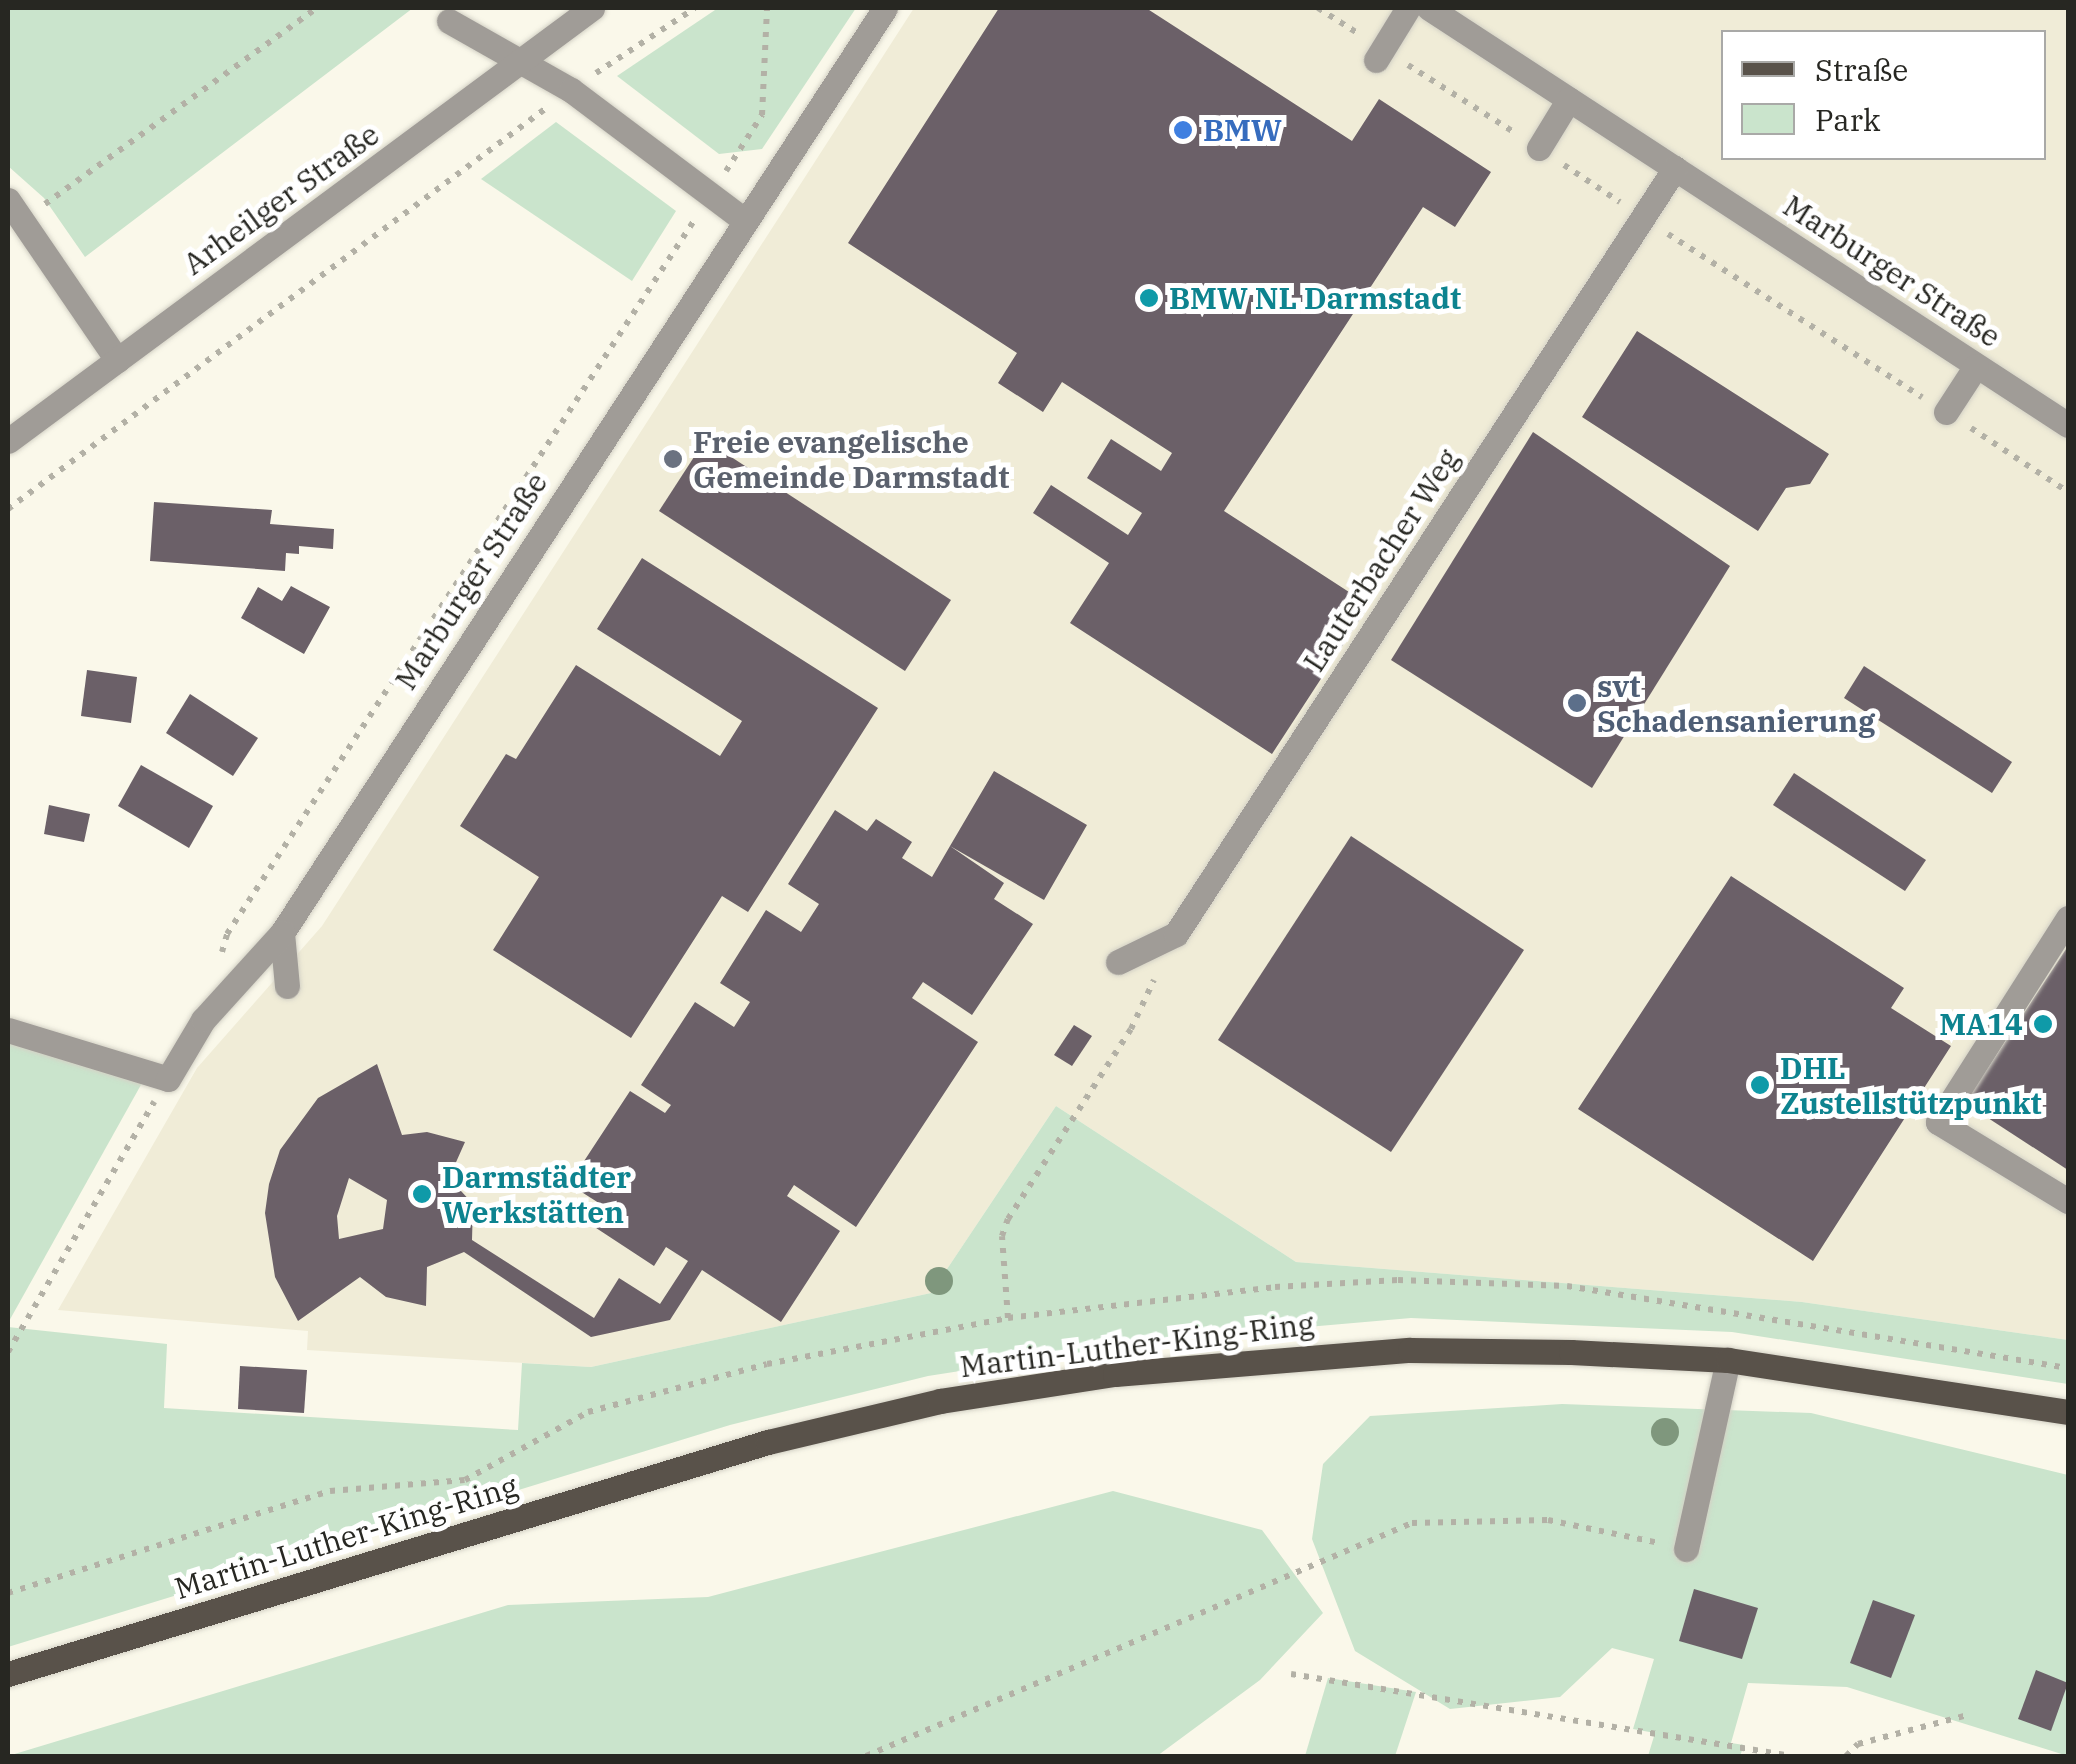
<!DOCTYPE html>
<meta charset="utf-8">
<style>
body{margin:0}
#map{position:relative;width:2076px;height:1764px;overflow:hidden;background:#faf8ea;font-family:"IBM Plex Serif",serif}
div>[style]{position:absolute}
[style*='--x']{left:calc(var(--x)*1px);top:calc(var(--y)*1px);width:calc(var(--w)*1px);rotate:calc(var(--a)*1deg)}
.built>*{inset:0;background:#f0ecd7}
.green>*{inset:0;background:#cae4cc}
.building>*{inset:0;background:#6b6068}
.path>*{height:6px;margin-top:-3px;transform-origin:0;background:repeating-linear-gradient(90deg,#b3b1a6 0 5px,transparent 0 13px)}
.roads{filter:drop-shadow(0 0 2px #d4d2c6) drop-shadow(0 0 2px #d4d2c6)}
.minor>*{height:25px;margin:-12.5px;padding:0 12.5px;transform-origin:12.5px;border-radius:12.5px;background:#a09c97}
.major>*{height:25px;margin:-12.5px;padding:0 12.5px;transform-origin:12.5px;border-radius:12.5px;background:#59524a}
.trees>*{width:28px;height:28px;margin:-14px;border-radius:50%;background:#7f977d}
.dots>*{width:28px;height:28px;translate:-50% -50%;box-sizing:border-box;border:5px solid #fff;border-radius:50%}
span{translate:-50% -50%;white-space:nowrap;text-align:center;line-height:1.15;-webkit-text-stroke:10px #fff;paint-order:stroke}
.shop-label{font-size:30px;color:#366cbe;font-weight:700}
.left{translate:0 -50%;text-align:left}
.street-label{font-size:30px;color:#272722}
.culture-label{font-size:30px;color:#0d838f;font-weight:700}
.right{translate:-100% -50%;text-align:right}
.worship-label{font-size:30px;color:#5b616d;font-weight:700}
.service-label{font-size:30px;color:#4e5e75;font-weight:700}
.frame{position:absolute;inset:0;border:10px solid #272722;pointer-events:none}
.legend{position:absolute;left:1721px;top:30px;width:325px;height:130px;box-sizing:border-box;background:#fff;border:2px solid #a9a9a7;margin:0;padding:12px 18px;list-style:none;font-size:30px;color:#272722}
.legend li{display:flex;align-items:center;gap:20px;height:50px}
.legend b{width:50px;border:2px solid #a9a9a7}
</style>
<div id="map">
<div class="built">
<div style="clip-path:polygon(evenodd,914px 8px,2068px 8px,2068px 1340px,1802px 1302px,1296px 1262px,1056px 1106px,931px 1293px,591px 1367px,307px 1350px,308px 1331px,58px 1310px,197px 1068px,322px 926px,914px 8px,1724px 32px,2044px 32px,2044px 158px,1724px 158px,1724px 32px)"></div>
</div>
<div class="green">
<div style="clip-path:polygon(8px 8px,413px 8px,85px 257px,44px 198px,8px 166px)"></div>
<div style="clip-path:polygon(718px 8px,856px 8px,762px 149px,719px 154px,617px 76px)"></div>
<div style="clip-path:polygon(556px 122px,676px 211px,632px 281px,481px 179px)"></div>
<div style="clip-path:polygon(8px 1042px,142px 1083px,8px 1323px)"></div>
<div style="clip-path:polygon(1056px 1106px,1296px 1262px,1802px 1302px,2068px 1340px,2068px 1384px,1732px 1332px,1411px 1318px,1167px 1339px,928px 1376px,730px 1425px,8px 1647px,8px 1327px,167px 1344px,164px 1408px,518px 1430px,522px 1363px,591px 1367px,931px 1293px)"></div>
<div style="clip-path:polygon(1562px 1404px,1811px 1413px,2068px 1475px,2068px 1756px,1847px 1687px,1748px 1683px,1731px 1743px,1744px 1745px,1740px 1756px,1648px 1756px,1655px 1733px,1633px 1729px,1654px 1659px,1612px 1648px,1560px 1697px,1450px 1709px,1355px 1651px,1312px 1539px,1323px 1464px,1370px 1416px)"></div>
<div style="clip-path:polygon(1113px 1491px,1262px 1530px,1323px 1613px,1260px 1680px,1157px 1756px,8px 1756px,508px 1605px,708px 1597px)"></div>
<div style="clip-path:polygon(1328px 1678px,1416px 1692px,1395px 1756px,1305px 1756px)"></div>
</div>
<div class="building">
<div style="clip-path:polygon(999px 8px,1146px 8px,1352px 141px,1379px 99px,1491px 172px,1455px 227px,1423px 207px,1224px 511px,1369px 605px,1272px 754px,1070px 623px,1109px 563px,1033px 513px,1051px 485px,1128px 535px,1142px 513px,1087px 478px,1111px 439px,1161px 471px,1172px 453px,1062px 382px,1043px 412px,998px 383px,1017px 353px,848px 243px)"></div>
<div style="clip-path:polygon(1637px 331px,1829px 454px,1810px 484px,1786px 488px,1758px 531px,1582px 417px)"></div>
<div style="clip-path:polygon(1533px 432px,1730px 566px,1592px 788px,1391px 660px)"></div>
<div style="clip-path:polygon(705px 440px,951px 600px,905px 671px,659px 511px)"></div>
<div style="clip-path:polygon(154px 502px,272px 510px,270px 524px,334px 529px,333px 549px,299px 546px,299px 554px,286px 553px,285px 571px,150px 561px)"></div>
<div style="clip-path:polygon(642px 558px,878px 708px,748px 912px,722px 896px,631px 1038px,493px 950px,539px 877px,460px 826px,506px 754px,516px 759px,576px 665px,720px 756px,742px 721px,597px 629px)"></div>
<div style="clip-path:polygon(291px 586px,330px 607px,304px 654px,241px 618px,258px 587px,282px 601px)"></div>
<div style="clip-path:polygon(1864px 666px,2012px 762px,1992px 793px,1844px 698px)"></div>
<div style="clip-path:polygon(87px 670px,137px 677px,131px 723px,81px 716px)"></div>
<div style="clip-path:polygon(190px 694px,258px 738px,233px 776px,166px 733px)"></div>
<div style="clip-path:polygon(141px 765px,213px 806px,189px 848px,118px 806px)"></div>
<div style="clip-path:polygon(evenodd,994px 771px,1087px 825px,1044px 900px,950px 846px,1004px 883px,994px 899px,1033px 924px,972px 1015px,923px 982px,912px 998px,978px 1042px,856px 1227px,794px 1185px,787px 1196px,840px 1231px,781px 1322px,702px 1270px,670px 1320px,591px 1337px,464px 1252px,427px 1267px,426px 1306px,386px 1297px,360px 1277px,298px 1321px,275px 1277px,265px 1213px,269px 1184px,280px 1150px,318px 1098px,377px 1064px,402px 1135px,427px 1132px,465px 1142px,449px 1178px,473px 1204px,472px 1240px,594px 1318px,619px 1278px,660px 1304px,688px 1261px,666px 1247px,654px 1266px,590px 1224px,602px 1205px,569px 1184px,630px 1091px,665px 1113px,671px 1105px,641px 1085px,695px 1002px,734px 1027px,750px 1002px,720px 983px,766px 910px,801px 932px,819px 904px,788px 884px,835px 810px,867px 831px,876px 819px,912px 842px,902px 858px,932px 877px,950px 846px,994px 771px,349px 1178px,387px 1200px,383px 1229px,339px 1239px,337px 1216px,349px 1178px)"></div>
<div style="clip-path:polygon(1794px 773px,1926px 860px,1905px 891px,1773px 805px)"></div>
<div style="clip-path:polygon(49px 805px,90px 814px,84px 842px,44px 834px)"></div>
<div style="clip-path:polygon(1351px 836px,1524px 950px,1391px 1152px,1218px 1040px)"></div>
<div style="clip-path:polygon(1731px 876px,1904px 988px,1891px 1008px,1951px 1046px,1813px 1261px,1578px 1109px)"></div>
<div style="clip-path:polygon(2068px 946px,2068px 1170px,1965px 1103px)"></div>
<div style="clip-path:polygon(1074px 1025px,1092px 1036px,1072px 1066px,1054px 1055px)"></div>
<div style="clip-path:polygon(240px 1366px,307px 1370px,304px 1413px,238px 1409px)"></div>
<div style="clip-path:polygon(1694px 1589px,1758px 1608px,1742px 1659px,1679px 1641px)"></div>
<div style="clip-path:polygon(1873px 1600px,1915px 1615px,1891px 1678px,1850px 1663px)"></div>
<div style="clip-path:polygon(2036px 1670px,2068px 1683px,2051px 1731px,2018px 1719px)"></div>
</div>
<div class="path">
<div style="--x:1318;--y:8;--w:49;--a:32.4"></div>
<div style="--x:1408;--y:65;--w:127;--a:32.4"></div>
<div style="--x:596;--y:73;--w:118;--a:-33.3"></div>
<div style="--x:1564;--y:165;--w:67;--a:33.5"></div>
<div style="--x:726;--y:171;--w:67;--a:-57.3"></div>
<div style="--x:762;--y:115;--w:107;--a:-87.3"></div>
<div style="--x:45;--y:204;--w:335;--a:-35.8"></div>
<div style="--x:1668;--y:234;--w:302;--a:32.7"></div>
<div style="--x:1971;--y:428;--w:116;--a:33.4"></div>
<div style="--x:8;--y:509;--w:670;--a:-36.68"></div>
<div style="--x:222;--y:952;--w:19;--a:-74"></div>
<div style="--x:227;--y:934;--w:855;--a:-56.79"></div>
<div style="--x:1008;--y:1318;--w:82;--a:-94.2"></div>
<div style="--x:1002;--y:1236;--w:18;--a:-71"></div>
<div style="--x:1008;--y:1219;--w:226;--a:-57.1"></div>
<div style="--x:1131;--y:1029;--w:54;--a:-64.9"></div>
<div style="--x:8;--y:1352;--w:290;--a:-59.7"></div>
<div style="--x:8;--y:1593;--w:338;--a:-17.6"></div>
<div style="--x:330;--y:1491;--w:135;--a:-4.7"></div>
<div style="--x:465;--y:1480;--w:141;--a:-28.9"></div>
<div style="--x:588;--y:1412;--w:185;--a:-15"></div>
<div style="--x:767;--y:1364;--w:245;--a:-10.8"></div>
<div style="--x:1008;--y:1318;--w:269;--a:-6.6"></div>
<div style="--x:1275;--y:1287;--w:123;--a:-3.3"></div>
<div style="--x:1398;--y:1280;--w:169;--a:2"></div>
<div style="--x:1567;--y:1286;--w:508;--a:9.3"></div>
<div style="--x:1291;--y:1674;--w:507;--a:9.31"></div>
<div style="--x:866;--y:1756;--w:594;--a:-23.11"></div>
<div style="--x:1412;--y:1523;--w:136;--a:-1.3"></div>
<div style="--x:1548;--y:1520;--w:113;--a:11.7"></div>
<div style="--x:1846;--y:1756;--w:17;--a:-45"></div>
<div style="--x:1858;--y:1744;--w:110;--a:-14.8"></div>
</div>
<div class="roads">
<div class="minor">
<div style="--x:1429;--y:8;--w:763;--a:33.13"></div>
<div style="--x:449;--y:21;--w:140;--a:29.5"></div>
<div style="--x:571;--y:90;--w:216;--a:36.9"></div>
<div style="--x:1376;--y:60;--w:61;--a:-58.4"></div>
<div style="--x:1539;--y:148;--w:57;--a:-58.5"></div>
<div style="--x:8;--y:200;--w:194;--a:55.7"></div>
<div style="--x:1946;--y:412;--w:55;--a:-56.9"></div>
<div style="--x:8;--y:441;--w:727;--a:-36.55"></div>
<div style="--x:2068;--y:918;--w:242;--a:122.5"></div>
<div style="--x:1938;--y:1122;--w:152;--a:31.3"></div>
<div style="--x:1118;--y:962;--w:64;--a:-25.8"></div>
<div style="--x:1176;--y:934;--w:914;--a:-56.92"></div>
<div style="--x:287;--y:986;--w:53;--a:-95.4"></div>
<div style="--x:282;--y:933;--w:1104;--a:-56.9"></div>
<div style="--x:8;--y:1030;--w:167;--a:17"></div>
<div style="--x:168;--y:1079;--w:69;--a:-59.3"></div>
<div style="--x:203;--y:1020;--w:118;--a:-47.8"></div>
<div style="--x:1686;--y:1549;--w:194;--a:-77.5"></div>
</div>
<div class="major">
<div style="--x:8;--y:1674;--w:795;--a:-16.98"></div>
<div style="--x:768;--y:1442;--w:177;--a:-13.4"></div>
<div style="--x:940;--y:1401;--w:177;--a:-8.8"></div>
<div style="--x:1115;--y:1374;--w:296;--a:-4.7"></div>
<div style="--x:1410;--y:1350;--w:161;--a:0.7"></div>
<div style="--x:1571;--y:1352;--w:157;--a:2.9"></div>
<div style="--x:1728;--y:1360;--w:344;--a:8.7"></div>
</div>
</div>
<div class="trees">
<div style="left:939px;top:1281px"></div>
<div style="left:1665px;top:1432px"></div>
</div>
<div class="dots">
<div style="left:1183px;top:130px;background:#3f7fe0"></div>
<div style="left:1149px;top:298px;background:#0f9aa8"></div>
<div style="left:673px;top:459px;background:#6b7280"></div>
<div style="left:1577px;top:703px;background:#5c6f8a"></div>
<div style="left:2043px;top:1024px;background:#0f9aa8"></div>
<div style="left:1760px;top:1085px;background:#0f9aa8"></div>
<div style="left:422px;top:1194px;background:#0f9aa8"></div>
</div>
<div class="shop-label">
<span class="left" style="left:1203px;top:130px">BMW</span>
</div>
<div class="street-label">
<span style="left:281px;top:199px;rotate:-36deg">Arheilger Straße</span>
<span style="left:1892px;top:271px;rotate:33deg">Marburger Straße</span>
<span style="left:1381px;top:560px;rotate:-57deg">Lauterbacher Weg</span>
<span style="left:471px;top:581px;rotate:-57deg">Marburger Straße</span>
<span style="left:1137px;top:1345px;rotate:-7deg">Martin-Luther-King-Ring</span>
<span style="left:346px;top:1537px;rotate:-17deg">Martin-Luther-King-Ring</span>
</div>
<div class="culture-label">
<span class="left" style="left:1169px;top:298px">BMW NL Darmstadt</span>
<span class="right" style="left:2023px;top:1024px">MA14</span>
<span class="left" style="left:1780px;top:1085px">DHL<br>Zustellstützpunkt</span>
<span class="left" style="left:442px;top:1194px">Darmstädter<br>Werkstätten</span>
</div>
<div class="worship-label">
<span class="left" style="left:693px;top:459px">Freie evangelische<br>Gemeinde Darmstadt</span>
</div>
<div class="service-label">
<span class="left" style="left:1597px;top:703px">svt<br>Schadensanierung</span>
</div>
<div class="frame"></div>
<ul class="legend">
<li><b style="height:12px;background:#59524a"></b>Straße</li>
<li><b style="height:28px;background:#cae4cc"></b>Park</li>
</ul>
</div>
